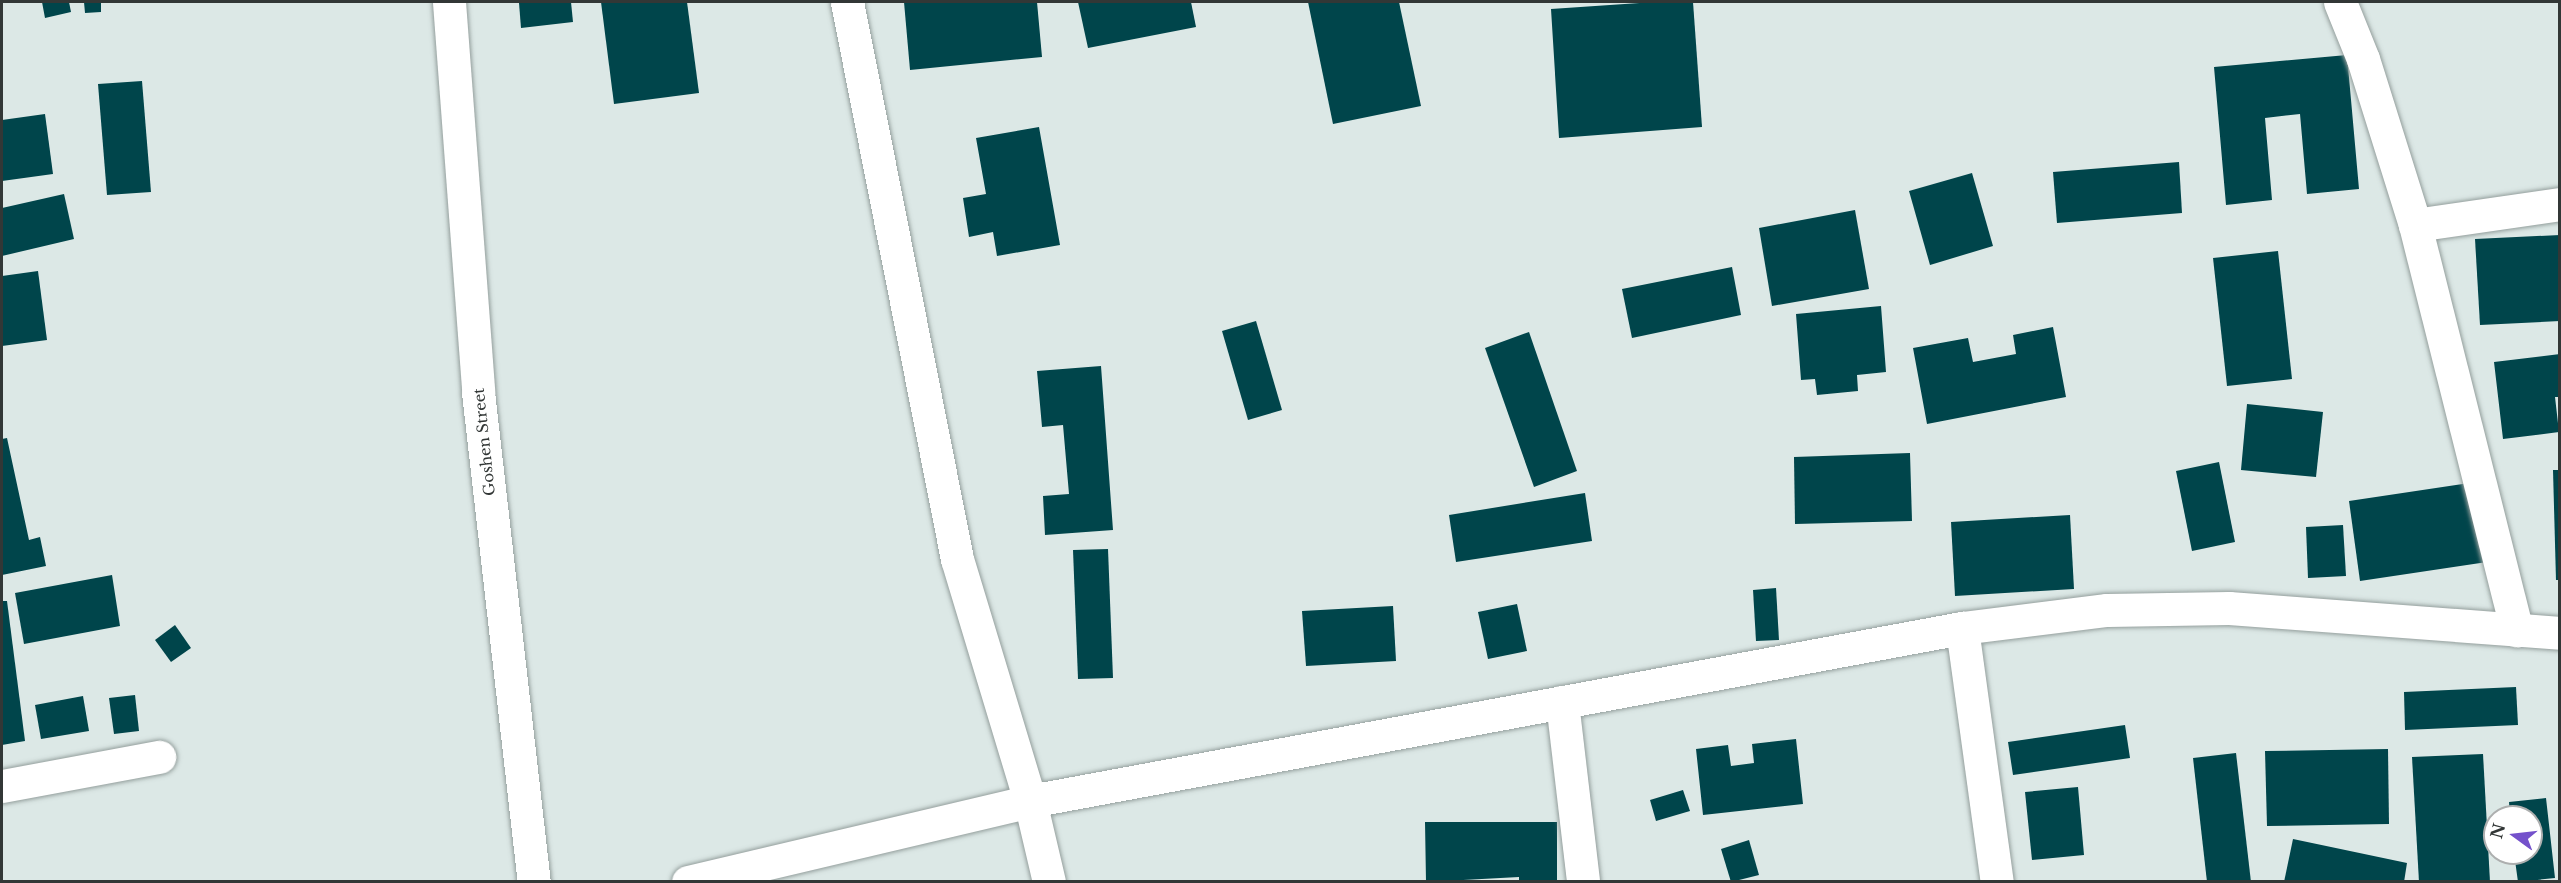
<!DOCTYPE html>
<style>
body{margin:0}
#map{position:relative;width:2561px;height:883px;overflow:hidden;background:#dce8e6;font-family:"Libre Baskerville",serif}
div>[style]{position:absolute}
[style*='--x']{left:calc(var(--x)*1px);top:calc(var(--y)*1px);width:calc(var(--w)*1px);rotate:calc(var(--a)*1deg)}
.building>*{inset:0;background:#00454b}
.roads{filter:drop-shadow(0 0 2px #949f9d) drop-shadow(0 0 2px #949f9d)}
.street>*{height:33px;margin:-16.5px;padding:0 16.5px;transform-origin:16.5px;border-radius:16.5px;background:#fff}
span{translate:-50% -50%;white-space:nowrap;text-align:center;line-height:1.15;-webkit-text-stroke:6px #fff;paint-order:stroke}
.street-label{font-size:15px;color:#323736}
.frame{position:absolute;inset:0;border:3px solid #323736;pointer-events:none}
.north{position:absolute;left:2483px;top:805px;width:60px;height:60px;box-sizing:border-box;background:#fff;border:2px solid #adafaf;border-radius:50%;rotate:285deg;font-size:16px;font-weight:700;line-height:24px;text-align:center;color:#323736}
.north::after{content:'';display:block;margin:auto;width:21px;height:27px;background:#7451cb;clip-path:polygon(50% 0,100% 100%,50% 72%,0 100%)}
</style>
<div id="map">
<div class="building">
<div style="clip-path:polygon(42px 2px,69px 2px,71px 12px,45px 18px)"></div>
<div style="clip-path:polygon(84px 2px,101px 2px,101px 12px,85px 13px)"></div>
<div style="clip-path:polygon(571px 2px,573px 22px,521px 28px,519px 3px)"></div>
<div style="clip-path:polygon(601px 2px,687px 2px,699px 93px,614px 104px)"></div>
<div style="clip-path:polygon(904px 2px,1037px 2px,1042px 57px,910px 70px)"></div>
<div style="clip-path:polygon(1078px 2px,1191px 2px,1196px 27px,1088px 48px)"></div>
<div style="clip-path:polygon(1308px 2px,1399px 2px,1421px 106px,1333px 124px)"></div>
<div style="clip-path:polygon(1654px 2px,1693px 2px,1702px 127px,1559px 138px,1551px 9px)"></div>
<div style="clip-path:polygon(2347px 55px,2359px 189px,2307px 194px,2300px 114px,2265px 118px,2272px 200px,2226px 205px,2214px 67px)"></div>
<div style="clip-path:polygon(142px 81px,151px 192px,107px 195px,98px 84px)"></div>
<div style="clip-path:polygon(45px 114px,53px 174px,2px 181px,2px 120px)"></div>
<div style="clip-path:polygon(1039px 127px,1060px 245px,997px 256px,993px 232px,969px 237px,963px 198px,986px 194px,976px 138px)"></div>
<div style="clip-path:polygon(2179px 162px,2182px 213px,2057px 223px,2053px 172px)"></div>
<div style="clip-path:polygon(1972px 173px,1993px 246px,1930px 265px,1909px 191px)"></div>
<div style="clip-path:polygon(64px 194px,74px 239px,2px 256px,2px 208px)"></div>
<div style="clip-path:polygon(1855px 210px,1869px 289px,1772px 306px,1759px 228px)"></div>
<div style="clip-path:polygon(2560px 235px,2560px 321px,2480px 325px,2475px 239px)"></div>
<div style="clip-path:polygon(2278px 251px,2292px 379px,2227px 386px,2213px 258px)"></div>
<div style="clip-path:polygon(1732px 267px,1741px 315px,1632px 338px,1622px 289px)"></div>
<div style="clip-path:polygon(38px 271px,47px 340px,2px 346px,2px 276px)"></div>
<div style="clip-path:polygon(1881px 306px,1886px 372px,1857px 375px,1858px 391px,1817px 395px,1815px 379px,1801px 380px,1796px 314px)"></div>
<div style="clip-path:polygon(1256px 321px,1282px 410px,1248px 420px,1222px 331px)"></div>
<div style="clip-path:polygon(2053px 327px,2066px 397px,1927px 424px,1913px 348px,1968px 338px,1973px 362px,2016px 354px,2013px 335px)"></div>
<div style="clip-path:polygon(1529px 332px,1577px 471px,1534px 487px,1485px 348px)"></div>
<div style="clip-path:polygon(2560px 354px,2560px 397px,2555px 397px,2559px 432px,2503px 439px,2494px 362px)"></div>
<div style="clip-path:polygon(1101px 366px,1113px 530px,1045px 535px,1043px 496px,1069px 494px,1063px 425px,1042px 427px,1037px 371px)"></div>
<div style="clip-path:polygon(2247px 404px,2323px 412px,2316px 477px,2241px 470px)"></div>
<div style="clip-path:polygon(7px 438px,29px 540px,40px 537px,46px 566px,2px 575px,2px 439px)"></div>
<div style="clip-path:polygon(1910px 453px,1912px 521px,1795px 524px,1794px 457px)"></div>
<div style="clip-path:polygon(2219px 462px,2235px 542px,2192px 551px,2176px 471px)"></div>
<div style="clip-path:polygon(2553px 470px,2560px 470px,2560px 580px,2556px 580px)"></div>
<div style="clip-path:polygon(2476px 482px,2487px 562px,2360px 581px,2349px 501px)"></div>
<div style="clip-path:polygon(1585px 493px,1592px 541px,1456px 562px,1449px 515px)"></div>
<div style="clip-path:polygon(2070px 515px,2074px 589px,1955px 596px,1951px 522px)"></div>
<div style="clip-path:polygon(2343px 525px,2346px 576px,2308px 578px,2306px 527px)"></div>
<div style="clip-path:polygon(1108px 549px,1113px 678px,1078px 679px,1073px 550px)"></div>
<div style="clip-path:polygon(112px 575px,120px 626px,24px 644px,15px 593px)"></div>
<div style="clip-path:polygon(1776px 588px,1779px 640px,1756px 641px,1753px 590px)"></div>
<div style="clip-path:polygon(2px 601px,7px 601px,25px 741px,2px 745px)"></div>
<div style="clip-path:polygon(1517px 604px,1527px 651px,1488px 659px,1478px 612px)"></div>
<div style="clip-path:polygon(1393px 606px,1396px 661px,1306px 666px,1302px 611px)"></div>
<div style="clip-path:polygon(175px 625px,191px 648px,171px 662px,155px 640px)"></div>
<div style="clip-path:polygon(2516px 687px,2518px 725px,2405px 730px,2404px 692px)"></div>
<div style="clip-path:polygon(135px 695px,139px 731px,114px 734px,109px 698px)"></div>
<div style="clip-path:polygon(83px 696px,89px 731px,41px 739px,35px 705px)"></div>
<div style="clip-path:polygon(2125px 725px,2130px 758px,2013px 775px,2008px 742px)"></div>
<div style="clip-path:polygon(1796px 739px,1803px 804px,1703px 815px,1696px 749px,1728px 745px,1731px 766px,1754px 763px,1752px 744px)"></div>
<div style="clip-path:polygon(2388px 749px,2389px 824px,2267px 826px,2265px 751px)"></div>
<div style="clip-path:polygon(2236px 753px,2251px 882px,2207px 882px,2193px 758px)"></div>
<div style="clip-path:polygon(2483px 754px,2490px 882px,2419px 882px,2412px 757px)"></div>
<div style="clip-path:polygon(2078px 787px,2084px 855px,2032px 860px,2025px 792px)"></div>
<div style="clip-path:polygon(1683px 790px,1690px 811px,1656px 821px,1650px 800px)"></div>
<div style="clip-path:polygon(2546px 798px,2555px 878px,2518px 882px,2514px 853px,2531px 853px,2531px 817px,2510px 817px,2509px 802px)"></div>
<div style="clip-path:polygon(1425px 822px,1557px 822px,1557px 882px,1519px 882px,1519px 877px,1426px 882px)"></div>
<div style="clip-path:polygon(2293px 839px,2407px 863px,2404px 882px,2284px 882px)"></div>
<div style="clip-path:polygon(1749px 840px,1759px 875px,1731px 882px,1721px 849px)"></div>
</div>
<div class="roads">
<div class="street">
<div style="--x:449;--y:2;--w:391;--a:85.7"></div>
<div style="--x:478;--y:392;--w:493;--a:83.5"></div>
<div style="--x:847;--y:2;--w:568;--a:78.83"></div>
<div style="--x:957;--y:559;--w:253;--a:73.2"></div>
<div style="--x:1030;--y:801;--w:83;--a:76.8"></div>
<div style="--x:2340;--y:2;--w:61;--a:68"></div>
<div style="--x:2363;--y:59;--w:174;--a:72.6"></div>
<div style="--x:2415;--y:225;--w:418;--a:75.9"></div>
<div style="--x:2415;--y:225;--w:147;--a:-8.2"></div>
<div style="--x:1962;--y:628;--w:146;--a:-7.1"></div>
<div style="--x:2107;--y:610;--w:122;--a:-0.9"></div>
<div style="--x:2229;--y:608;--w:332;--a:4.3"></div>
<div style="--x:1562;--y:702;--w:181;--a:83.3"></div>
<div style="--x:2;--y:786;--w:160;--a:-10.5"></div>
<div style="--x:688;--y:882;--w:351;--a:-13.3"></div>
<div style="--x:1030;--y:801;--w:948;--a:-10.52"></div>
<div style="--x:1962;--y:628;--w:256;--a:82.2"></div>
</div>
</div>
<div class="street-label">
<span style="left:484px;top:442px;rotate:-96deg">Goshen Street</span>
</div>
<div class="frame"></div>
<div class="north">N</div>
</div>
